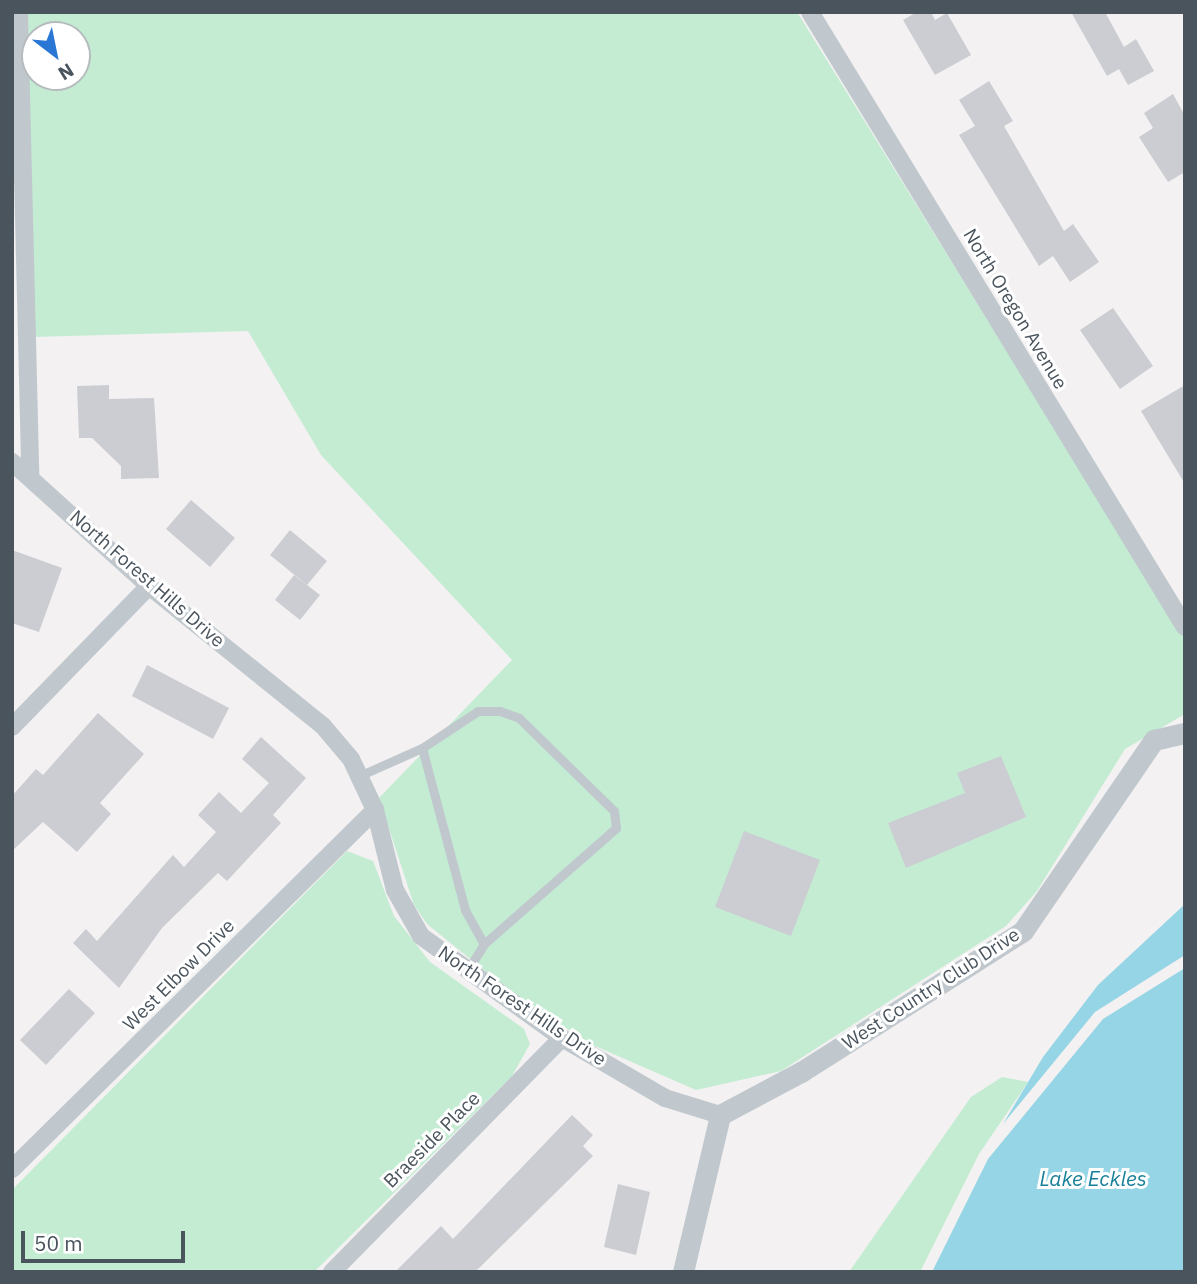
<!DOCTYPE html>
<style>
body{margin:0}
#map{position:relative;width:1197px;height:1284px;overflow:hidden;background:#f3f1f1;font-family:"IBM Plex Sans",sans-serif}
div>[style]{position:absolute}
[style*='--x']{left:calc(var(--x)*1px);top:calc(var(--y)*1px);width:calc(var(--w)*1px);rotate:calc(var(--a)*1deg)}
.green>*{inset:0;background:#c4ecd3}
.water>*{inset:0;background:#95d5e5}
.building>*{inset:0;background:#cbcdd3}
.service>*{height:9px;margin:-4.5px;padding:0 4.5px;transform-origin:4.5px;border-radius:4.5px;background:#c0c8ce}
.minor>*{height:18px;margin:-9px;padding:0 9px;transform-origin:9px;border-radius:9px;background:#c0c8ce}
.tertiary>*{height:21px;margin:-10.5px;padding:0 10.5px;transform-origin:10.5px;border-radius:10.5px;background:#c0c8ce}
span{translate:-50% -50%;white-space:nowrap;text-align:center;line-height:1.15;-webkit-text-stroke:6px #fff;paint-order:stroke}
.street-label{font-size:19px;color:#4a545d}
.water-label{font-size:21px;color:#198099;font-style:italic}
.frame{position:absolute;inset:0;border:14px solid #4a545d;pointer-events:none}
.north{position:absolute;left:21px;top:21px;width:70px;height:70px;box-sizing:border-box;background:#fff;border:2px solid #b7bbbe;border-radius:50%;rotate:148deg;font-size:19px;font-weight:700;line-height:28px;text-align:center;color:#4a545d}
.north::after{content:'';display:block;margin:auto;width:24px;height:32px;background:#2a76d4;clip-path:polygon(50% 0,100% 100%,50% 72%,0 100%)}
.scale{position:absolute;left:21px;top:1231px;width:164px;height:32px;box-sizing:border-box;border:4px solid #4a545d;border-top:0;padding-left:9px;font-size:21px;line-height:24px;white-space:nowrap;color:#4a545d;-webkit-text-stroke:5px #fff;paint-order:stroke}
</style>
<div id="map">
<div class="green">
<div style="clip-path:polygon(evenodd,28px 12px,797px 12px,1185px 639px,1185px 714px,1125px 749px,1037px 891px,1006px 926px,781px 1071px,696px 1090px,595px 1046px,522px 1001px,427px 924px,414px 905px,379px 798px,512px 660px,321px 455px,248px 331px,32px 337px,28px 12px,35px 35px,77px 35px,77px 77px,35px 77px,35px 35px)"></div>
<div style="clip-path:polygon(347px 851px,373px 861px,394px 916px,430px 962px,524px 1029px,530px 1044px,512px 1076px,314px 1272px,12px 1272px,12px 1190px)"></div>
<div style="clip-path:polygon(1002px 1077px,1028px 1082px,979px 1154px,920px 1272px,849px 1272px,971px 1097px)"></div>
</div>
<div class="water">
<div style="clip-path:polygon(1185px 904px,1185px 955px,1095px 1012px,1003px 1124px,1043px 1057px,1098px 985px)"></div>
<div style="clip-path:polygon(1185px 968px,1185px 1272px,932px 1272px,988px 1159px,1103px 1019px)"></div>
</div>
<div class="building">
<div style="clip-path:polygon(917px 12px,931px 12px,935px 20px,947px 13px,971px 55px,935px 75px,903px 20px)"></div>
<div style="clip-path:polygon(1071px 12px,1105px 12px,1124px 47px,1136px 39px,1154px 71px,1128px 85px,1119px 69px,1107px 76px)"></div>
<div style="clip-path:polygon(989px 81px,1013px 121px,1004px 126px,1064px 231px,1073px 224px,1099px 262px,1070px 282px,1053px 256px,1039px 266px,959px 135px,975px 126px,959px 100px)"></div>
<div style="clip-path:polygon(1173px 94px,1185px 116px,1185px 172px,1168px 182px,1139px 137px,1153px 128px,1144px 113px)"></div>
<div style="clip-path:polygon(1113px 308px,1153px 366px,1120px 389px,1080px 330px)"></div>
<div style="clip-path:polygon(109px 385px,109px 399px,154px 398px,159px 478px,121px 479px,121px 466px,92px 438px,79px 438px,77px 386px)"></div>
<div style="clip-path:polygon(1185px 385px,1185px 484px,1141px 411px)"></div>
<div style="clip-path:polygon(191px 500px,235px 538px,210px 567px,166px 529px)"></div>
<div style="clip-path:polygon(290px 530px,327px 561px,307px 585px,270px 555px)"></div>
<div style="clip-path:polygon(12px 550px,62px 568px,39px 632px,12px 623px)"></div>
<div style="clip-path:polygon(294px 575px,320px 595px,300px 620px,275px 600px)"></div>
<div style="clip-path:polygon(147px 665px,229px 708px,213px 739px,132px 696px)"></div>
<div style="clip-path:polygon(98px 713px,144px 754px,100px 803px,111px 814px,77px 852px,43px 822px,12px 851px,12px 796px,36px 769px,43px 775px)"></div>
<div style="clip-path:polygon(261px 737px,306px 778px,273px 815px,281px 823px,227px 881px,218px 873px,162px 928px,119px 988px,73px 943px,86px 929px,97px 941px,173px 855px,184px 867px,216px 832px,198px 815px,219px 792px,241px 813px,269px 783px,242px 759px)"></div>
<div style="clip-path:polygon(1001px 756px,1026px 817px,906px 868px,888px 823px,965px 793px,957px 773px)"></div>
<div style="clip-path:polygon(744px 831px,820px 860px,791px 936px,715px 907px)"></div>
<div style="clip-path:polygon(69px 989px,95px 1013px,46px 1065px,20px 1040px)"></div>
<div style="clip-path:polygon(572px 1115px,593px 1135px,583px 1146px,593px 1156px,475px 1272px,395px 1272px,441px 1226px,453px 1239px)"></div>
<div style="clip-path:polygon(618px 1184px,650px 1192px,636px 1255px,604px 1247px)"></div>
</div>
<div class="service">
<div style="--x:422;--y:748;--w:67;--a:-33.5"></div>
<div style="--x:478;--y:711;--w:22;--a:0"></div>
<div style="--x:500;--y:711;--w:20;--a:20"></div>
<div style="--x:519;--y:718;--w:133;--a:44.4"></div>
<div style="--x:614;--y:811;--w:17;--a:83"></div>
<div style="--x:616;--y:828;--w:176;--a:138.7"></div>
<div style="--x:359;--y:776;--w:69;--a:-24"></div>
<div style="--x:422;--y:748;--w:168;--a:75.1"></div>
<div style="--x:465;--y:910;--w:39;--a:61"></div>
<div style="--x:484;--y:944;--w:32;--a:122"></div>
</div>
<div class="minor">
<div style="--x:19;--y:12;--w:465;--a:88.6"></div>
<div style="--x:810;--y:12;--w:720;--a:58.63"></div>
<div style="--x:12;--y:462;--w:185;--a:42.1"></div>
<div style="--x:149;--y:586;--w:223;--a:38.8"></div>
<div style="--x:323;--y:726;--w:43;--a:49.7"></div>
<div style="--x:351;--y:759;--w:56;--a:64.8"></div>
<div style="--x:375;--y:810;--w:82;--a:76"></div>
<div style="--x:395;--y:890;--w:53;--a:60.5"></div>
<div style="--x:421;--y:936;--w:174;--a:35.9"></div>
<div style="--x:562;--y:1038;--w:119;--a:30.2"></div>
<div style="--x:665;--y:1098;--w:58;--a:17.2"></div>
<div style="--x:12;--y:727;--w:197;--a:-45.8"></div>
<div style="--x:12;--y:1169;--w:511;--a:-44.68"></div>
<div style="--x:332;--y:1272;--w:328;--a:-45.5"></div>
</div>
<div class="tertiary">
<div style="--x:683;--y:1272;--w:161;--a:-76.7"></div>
<div style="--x:720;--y:1115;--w:92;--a:-28"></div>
<div style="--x:801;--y:1072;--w:263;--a:-32.4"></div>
<div style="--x:1023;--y:931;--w:232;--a:-55.6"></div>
<div style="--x:1154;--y:740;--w:32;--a:-13"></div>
</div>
<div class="street-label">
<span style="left:1015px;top:309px;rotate:59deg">North Oregon Avenue</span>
<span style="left:147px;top:579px;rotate:41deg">North Forest Hills Drive</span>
<span style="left:179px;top:975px;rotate:-45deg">West Elbow Drive</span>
<span style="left:931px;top:989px;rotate:-33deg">West Country Club Drive</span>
<span style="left:522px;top:1006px;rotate:34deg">North Forest Hills Drive</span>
<span style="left:432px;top:1140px;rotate:-45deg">Braeside Place</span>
</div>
<div class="water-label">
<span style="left:1093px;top:1178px">Lake Eckles</span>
</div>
<div class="frame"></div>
<div class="north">N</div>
<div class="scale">50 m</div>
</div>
